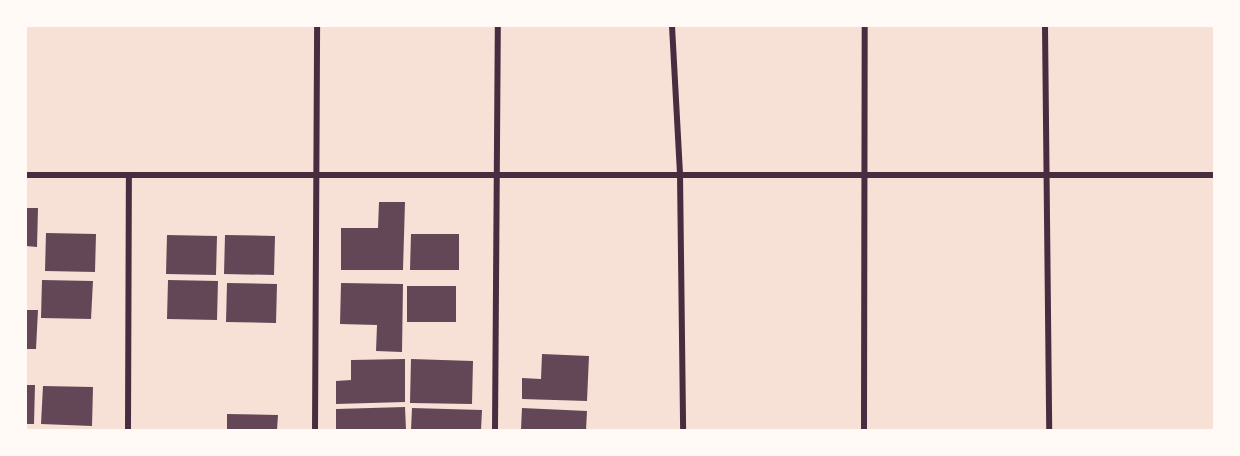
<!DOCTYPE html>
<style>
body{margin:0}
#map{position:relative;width:1240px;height:456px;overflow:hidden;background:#f7e1d7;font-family:"Fira Sans Condensed",sans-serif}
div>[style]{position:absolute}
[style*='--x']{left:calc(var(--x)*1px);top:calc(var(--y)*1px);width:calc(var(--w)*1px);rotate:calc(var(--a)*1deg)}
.building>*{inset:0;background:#644757}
.minor>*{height:6px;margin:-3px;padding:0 3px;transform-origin:3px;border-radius:3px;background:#4a2c40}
span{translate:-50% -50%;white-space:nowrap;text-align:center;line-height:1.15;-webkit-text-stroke:4.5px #fffaf5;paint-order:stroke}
.frame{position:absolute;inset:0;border:27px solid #fffaf5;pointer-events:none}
</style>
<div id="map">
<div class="building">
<div style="clip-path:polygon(379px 202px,405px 202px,403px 270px,341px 270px,341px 228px,378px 228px)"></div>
<div style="clip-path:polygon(26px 208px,38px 208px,37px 247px,26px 246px)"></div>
<div style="clip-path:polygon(46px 233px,96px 234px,95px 272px,45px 271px)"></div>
<div style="clip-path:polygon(411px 234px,459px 234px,459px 270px,410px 270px)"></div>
<div style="clip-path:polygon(167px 235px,217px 236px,216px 275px,166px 274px)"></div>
<div style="clip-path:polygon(225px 235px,275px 236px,274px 275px,224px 274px)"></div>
<div style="clip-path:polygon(42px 280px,93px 281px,91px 319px,41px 318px)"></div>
<div style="clip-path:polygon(168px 280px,218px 281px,217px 320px,167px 319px)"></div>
<div style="clip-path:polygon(227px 283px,277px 284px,276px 323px,226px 322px)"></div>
<div style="clip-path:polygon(341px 283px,403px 284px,402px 352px,376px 351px,377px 325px,340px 324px)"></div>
<div style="clip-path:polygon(407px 286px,456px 286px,456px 322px,407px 322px)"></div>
<div style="clip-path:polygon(26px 310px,38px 310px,36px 349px,26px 349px)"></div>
<div style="clip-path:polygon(542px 354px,589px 356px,587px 401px,522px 399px,522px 378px,541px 379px)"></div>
<div style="clip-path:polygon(405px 359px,405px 402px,336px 404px,336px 381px,351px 380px,351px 360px)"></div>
<div style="clip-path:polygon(411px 359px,473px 361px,472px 404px,410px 403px)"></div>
<div style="clip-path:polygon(26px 385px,35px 385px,34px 424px,26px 424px)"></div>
<div style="clip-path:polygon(43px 386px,93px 387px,92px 426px,41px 424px)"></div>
<div style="clip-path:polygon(405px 407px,406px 430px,336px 430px,336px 409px)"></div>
<div style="clip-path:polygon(412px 408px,482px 410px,481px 430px,411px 430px)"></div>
<div style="clip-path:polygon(522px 408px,587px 411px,586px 430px,521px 429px)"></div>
<div style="clip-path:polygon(227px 414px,278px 415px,277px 430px,227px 430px)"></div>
</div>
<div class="minor">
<div style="--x:672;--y:26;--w:148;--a:86.9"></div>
<div style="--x:680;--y:174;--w:256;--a:89.3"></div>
<div style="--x:1045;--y:26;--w:404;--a:89.4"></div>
<div style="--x:26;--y:175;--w:1188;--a:0"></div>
<div style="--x:128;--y:430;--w:255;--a:-89.8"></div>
<div style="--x:315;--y:430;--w:404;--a:-89.7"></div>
<div style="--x:495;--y:430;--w:404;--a:-89.6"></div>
<div style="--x:864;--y:430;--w:404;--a:-89.9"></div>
</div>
<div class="frame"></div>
</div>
